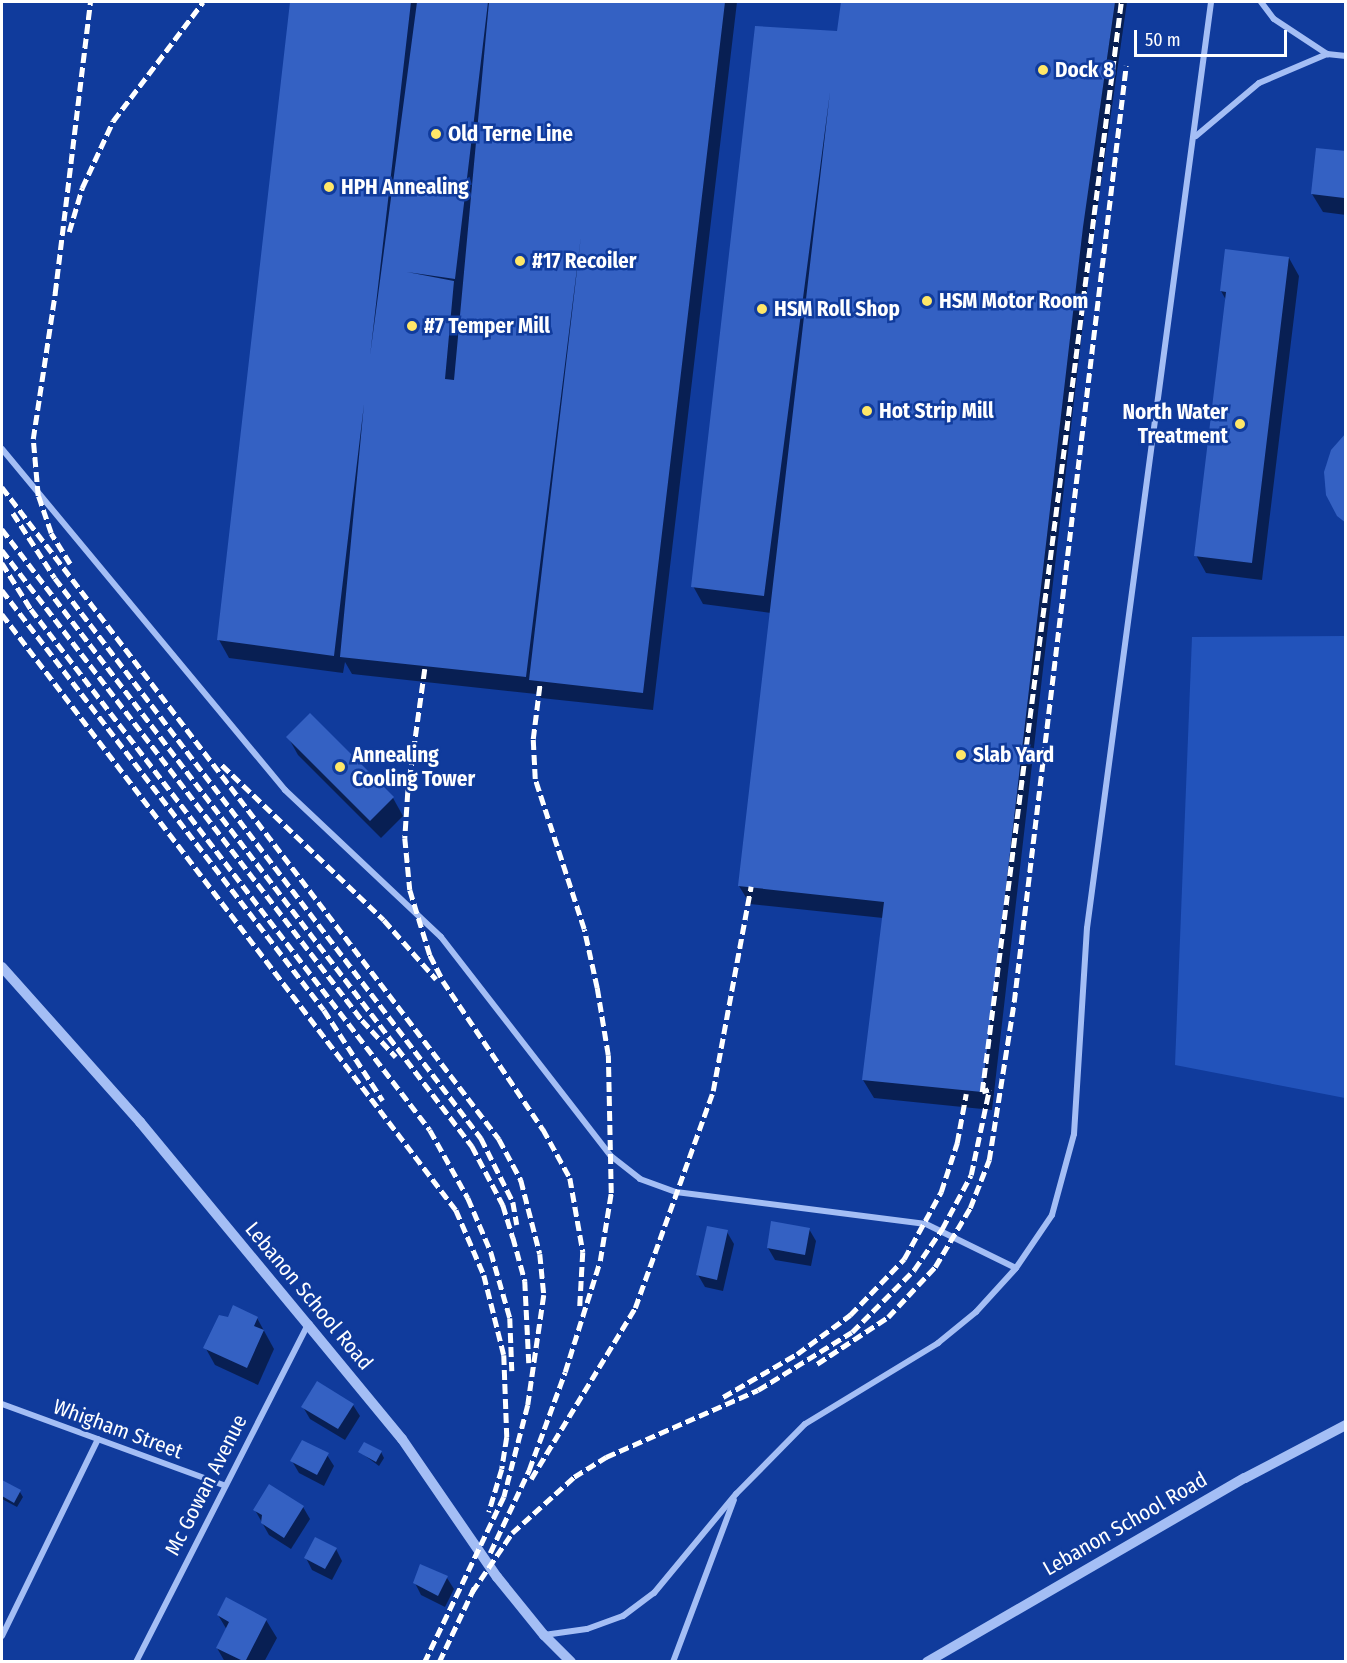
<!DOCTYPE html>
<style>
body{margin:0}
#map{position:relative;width:1347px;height:1663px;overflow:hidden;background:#103b9c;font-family:"Fira Sans Condensed",sans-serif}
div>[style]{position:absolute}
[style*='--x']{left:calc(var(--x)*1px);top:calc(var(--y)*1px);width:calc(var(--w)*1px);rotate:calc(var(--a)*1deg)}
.green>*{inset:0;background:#2253bb}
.shadow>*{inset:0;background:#0007}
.building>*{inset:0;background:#3461c3}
.minor>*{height:6px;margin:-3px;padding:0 3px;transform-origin:3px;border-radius:3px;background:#a4bef5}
.tertiary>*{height:10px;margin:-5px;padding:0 5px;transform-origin:5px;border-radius:5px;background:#a4bef5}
.rail>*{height:4.5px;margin-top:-2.25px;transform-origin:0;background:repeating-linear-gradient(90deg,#fff 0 10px,transparent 0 14.5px)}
.dots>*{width:16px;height:16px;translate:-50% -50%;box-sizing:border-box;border:3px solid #103b9c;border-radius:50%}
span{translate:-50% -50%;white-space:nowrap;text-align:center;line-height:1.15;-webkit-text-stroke:5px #103b9c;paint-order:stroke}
.poi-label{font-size:21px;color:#fff;font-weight:700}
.left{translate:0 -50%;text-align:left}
.right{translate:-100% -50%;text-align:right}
.street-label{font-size:21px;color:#fff}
.frame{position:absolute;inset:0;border:3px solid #fff;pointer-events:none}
.scale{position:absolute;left:1134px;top:30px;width:153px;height:27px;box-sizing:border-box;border:3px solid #fff;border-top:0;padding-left:8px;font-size:18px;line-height:21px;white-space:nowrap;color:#fff;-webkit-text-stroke:4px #103b9c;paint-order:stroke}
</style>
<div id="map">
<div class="green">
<div style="clip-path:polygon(1345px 636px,1345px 1098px,1175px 1065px,1192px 637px)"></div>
</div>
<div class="shadow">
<div style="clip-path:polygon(291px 2px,737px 2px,653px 710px,541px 698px,536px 691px,536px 694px,352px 674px,345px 662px,343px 673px,229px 658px,219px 640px)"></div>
<div style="clip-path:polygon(842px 2px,1127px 2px,1092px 246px,992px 1110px,874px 1098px,863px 1080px,883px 918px,750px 904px,739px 886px,771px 613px,703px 604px,693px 586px,839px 33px)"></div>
<div style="clip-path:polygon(1346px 153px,1346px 215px,1323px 212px,1312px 194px)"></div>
<div style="clip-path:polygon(1289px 258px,1299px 276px,1262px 580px,1206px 573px,1196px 555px,1226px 300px,1221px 291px)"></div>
<div style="clip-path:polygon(288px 737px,393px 798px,403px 816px,381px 838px,298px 755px)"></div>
<div style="clip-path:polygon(809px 1229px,816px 1241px,811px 1266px,775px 1260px,768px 1248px)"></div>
<div style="clip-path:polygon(727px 1232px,734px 1244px,723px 1291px,705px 1287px,698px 1275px)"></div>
<div style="clip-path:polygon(257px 1318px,274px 1349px,258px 1385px,215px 1365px,205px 1347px)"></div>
<div style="clip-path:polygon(353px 1405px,360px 1416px,345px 1440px,310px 1419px,303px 1407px)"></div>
<div style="clip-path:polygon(360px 1452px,381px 1452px,384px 1458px,379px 1466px)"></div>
<div style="clip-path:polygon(327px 1455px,334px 1466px,324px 1486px,299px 1473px,292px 1461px)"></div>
<div style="clip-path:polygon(2px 1482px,20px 1492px,23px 1497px,17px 1507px,2px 1499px)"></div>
<div style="clip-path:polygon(303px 1507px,310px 1519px,291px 1549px,269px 1535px,255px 1510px)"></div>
<div style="clip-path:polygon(336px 1549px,342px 1561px,332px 1580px,312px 1570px,306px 1558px)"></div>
<div style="clip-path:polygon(421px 1566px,447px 1578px,454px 1589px,445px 1607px,421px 1595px,415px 1583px)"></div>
<div style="clip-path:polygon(218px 1615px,266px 1620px,277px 1638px,264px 1662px,225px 1662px,217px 1648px,227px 1630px)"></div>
</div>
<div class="building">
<div style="clip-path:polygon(290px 2px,411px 2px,370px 356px,417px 2px,488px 2px,455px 279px,407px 272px,454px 281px,445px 379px,454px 380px,489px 2px,725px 2px,643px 693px,529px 680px,581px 236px,526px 677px,340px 657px,364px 404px,334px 656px,217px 640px)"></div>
<div style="clip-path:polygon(841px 2px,1115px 2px,1083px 227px,982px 1092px,862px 1080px,884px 902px,738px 886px,830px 92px,764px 596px,691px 587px,755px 26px,837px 31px)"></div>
<div style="clip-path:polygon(1316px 148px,1346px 151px,1344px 198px,1311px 194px)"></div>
<div style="clip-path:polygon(1225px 249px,1289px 257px,1252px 563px,1194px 556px,1226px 292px,1220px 291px)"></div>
<div style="clip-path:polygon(1346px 433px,1346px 523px,1337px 516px,1326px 495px,1324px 472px,1331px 450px)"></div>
<div style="clip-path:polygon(310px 713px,394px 797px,370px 821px,286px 737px)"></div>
<div style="clip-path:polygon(771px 1221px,810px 1228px,805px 1255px,767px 1248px)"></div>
<div style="clip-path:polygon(707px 1226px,728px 1230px,717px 1280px,696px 1275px)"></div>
<div style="clip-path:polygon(233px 1305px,258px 1317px,254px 1326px,264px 1330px,247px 1368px,203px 1348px,219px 1315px,228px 1317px)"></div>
<div style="clip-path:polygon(317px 1381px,354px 1404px,338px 1429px,301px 1407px)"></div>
<div style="clip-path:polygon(302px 1440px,329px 1453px,317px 1475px,290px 1461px)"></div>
<div style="clip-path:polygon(364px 1442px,382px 1451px,376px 1462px,358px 1452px)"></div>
<div style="clip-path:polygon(2px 1480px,21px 1490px,14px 1503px,2px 1496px)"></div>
<div style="clip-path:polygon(269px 1484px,304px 1506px,284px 1538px,261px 1523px,262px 1515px,253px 1510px)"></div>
<div style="clip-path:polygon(315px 1537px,337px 1548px,325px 1569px,304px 1558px)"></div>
<div style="clip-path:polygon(420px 1564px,448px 1576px,438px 1596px,413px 1583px)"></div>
<div style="clip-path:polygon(226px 1597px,267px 1619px,245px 1662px,216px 1648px,229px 1622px,217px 1615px)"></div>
</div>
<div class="minor">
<div style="--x:1261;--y:2;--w:21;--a:53"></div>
<div style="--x:1274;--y:19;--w:64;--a:33.4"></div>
<div style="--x:1327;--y:54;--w:19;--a:6"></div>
<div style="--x:1196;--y:136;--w:82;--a:-40.1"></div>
<div style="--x:1259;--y:83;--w:74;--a:-23.1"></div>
<div style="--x:2;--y:449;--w:443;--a:50.3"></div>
<div style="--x:285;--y:790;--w:214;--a:43.3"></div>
<div style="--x:441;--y:937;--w:277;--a:52.2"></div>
<div style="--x:611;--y:1156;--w:37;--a:38"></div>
<div style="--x:640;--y:1179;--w:38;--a:20"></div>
<div style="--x:676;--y:1192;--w:252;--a:7.3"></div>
<div style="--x:926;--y:1224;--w:100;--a:26.1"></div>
<div style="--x:1016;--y:1268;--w:64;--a:-55.8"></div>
<div style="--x:1052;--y:1215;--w:84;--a:-74.8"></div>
<div style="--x:1074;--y:1134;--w:206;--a:-86.4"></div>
<div style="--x:1087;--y:928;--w:934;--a:-82.37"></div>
<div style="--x:2;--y:1404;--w:235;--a:20.1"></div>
<div style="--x:544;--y:1635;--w:43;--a:-7.9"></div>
<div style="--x:587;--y:1629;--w:38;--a:-20"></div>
<div style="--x:623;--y:1616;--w:39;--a:-37"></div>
<div style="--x:654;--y:1593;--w:129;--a:-50.4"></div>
<div style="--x:736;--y:1494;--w:98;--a:-45.4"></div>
<div style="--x:805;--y:1424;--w:156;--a:-31.3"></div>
<div style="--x:938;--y:1343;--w:49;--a:-39.2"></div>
<div style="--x:976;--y:1312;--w:59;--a:-47.7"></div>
<div style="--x:2;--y:1636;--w:219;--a:-64"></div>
<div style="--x:136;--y:1662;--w:378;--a:-63"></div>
<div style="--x:673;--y:1662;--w:173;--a:-69.4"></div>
</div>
<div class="tertiary">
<div style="--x:2;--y:967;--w:208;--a:48.3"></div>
<div style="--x:140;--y:1122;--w:264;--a:50.4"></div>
<div style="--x:308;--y:1325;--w:148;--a:50.5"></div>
<div style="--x:402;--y:1439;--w:168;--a:55.5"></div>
<div style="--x:497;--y:1577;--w:75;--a:51"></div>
<div style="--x:544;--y:1635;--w:38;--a:45"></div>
<div style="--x:927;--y:1662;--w:367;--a:-30.1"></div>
<div style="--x:1245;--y:1478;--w:114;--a:-27.7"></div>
</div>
<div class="rail">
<div style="--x:69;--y:232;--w:46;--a:-73.5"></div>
<div style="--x:82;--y:188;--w:74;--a:-65.2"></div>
<div style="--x:113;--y:121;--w:149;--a:-52.9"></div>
<div style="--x:2;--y:487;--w:820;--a:52.68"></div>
<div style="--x:499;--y:1139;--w:47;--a:61.8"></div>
<div style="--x:521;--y:1180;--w:76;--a:75.6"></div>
<div style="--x:540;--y:1254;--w:41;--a:84.4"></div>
<div style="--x:544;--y:1295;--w:111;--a:98.3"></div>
<div style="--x:528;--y:1405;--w:95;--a:104.6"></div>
<div style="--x:504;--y:1497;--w:183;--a:115.6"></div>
<div style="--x:13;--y:513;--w:77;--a:57.1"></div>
<div style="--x:55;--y:578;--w:704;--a:52.74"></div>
<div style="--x:481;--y:1138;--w:72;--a:63.4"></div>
<div style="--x:513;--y:1202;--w:23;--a:80"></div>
<div style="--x:2;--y:529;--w:776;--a:52.7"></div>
<div style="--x:472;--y:1146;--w:67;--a:62.3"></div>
<div style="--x:503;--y:1205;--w:34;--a:73"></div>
<div style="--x:513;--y:1237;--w:46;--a:74.7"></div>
<div style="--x:525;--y:1281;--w:82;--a:87.2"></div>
<div style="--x:2;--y:550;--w:592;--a:52.55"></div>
<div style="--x:362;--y:1020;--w:50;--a:47.4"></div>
<div style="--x:2;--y:563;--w:54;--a:57.8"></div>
<div style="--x:31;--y:609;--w:656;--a:52.55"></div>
<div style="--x:430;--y:1130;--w:78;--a:60.8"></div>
<div style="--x:468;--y:1198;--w:59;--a:66.9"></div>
<div style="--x:491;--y:1252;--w:69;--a:73.9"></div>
<div style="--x:510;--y:1318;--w:53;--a:87.8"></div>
<div style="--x:70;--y:564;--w:36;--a:-122"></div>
<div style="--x:51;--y:533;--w:39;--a:-109"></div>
<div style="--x:38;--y:496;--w:57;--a:-95"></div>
<div style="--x:33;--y:439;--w:148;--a:-81.4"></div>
<div style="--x:55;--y:293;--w:293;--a:-83.1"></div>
<div style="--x:2;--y:590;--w:529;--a:52.52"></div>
<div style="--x:324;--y:1010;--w:108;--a:57"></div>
<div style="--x:2;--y:614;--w:749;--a:52.7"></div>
<div style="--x:456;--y:1210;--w:71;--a:66.7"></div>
<div style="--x:484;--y:1275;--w:82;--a:76"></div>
<div style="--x:504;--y:1355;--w:82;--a:87.9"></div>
<div style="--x:507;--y:1437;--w:32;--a:99"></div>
<div style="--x:502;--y:1469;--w:45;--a:106.8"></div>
<div style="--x:425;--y:669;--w:124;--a:97.9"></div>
<div style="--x:408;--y:792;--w:46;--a:93.7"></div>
<div style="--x:405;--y:838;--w:52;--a:84.5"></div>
<div style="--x:410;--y:890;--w:68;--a:72.9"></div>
<div style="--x:430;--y:955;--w:29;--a:63"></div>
<div style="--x:443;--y:981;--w:179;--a:56"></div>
<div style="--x:543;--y:1129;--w:56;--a:61.1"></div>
<div style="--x:570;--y:1178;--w:75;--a:80"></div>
<div style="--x:583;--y:1252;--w:54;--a:93.2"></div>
<div style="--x:222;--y:765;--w:224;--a:43.7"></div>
<div style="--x:384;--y:920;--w:79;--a:48.6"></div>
<div style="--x:817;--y:1364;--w:85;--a:-33.5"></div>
<div style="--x:888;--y:1317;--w:69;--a:-46.8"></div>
<div style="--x:935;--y:1267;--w:69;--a:-59.3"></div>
<div style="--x:970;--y:1208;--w:52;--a:-68.4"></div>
<div style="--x:989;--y:1160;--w:160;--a:-81"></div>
<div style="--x:1014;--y:1002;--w:943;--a:-83.18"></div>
<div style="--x:723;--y:1397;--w:86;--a:-30.2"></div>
<div style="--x:797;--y:1354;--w:66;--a:-36.3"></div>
<div style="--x:850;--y:1315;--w:78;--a:-46"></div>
<div style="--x:904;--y:1259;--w:77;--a:-61.1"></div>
<div style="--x:941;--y:1192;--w:52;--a:-71.9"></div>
<div style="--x:957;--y:1143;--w:50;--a:-79.6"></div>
<div style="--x:531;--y:1479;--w:200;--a:-58.7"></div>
<div style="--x:635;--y:1308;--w:231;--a:-70.2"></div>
<div style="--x:713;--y:1091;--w:208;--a:-79.5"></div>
<div style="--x:490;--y:1553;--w:92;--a:-64.8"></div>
<div style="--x:529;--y:1470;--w:104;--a:-69.8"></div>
<div style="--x:565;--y:1372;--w:116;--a:-72.5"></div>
<div style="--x:600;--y:1261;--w:69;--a:-80.8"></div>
<div style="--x:611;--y:1193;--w:138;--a:-91.2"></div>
<div style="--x:608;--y:1055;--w:68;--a:-99.3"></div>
<div style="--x:597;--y:988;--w:60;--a:-102.4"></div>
<div style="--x:584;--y:929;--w:158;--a:-108.1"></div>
<div style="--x:535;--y:779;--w:40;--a:-92.9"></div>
<div style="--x:533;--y:739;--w:56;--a:-82.9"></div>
<div style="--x:472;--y:1592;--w:71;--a:-55.9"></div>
<div style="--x:512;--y:1533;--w:84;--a:-42.1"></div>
<div style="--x:574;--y:1477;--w:38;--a:-32"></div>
<div style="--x:606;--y:1457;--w:166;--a:-23.8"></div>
<div style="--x:758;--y:1390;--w:110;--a:-31.7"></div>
<div style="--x:852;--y:1332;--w:88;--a:-45"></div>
<div style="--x:914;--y:1270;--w:50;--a:-55.7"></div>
<div style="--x:942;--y:1229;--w:61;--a:-61.8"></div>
<div style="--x:971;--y:1175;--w:87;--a:-78"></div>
<div style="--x:989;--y:1090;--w:7;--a:164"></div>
<div style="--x:982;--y:1092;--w:1099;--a:-82.73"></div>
<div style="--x:439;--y:1662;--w:84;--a:-64.7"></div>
</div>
<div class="dots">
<div style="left:1043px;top:70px;background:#ffe768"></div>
<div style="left:436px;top:134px;background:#ffe768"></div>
<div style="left:329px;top:187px;background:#ffe768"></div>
<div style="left:520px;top:261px;background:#ffe768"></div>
<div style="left:927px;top:301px;background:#ffe768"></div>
<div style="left:762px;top:309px;background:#ffe768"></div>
<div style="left:412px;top:326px;background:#ffe768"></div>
<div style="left:867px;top:411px;background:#ffe768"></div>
<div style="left:1240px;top:424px;background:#ffe768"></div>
<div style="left:961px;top:755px;background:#ffe768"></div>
<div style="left:340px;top:767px;background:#ffe768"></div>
</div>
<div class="poi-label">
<span class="left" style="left:1055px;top:70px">Dock 8</span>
<span class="left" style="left:448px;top:134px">Old Terne Line</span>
<span class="left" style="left:341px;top:187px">HPH Annealing</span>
<span class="left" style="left:532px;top:261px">#17 Recoiler</span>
<span class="left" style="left:939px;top:301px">HSM Motor Room</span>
<span class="left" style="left:774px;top:309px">HSM Roll Shop</span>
<span class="left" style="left:424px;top:326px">#7 Temper Mill</span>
<span class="left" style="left:879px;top:411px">Hot Strip Mill</span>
<span class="right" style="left:1228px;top:424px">North Water<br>Treatment</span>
<span class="left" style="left:352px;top:767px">Annealing<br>Cooling Tower</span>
<span class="left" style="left:973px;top:755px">Slab Yard</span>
</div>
<div class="street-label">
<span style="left:309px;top:1296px;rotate:50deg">Lebanon School Road</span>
<span style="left:118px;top:1429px;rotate:20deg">Whigham Street</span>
<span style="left:206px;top:1485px;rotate:-63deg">Mc Gowan Avenue</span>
<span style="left:1125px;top:1524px;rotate:-30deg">Lebanon School Road</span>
</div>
<div class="frame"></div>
<div class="scale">50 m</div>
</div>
